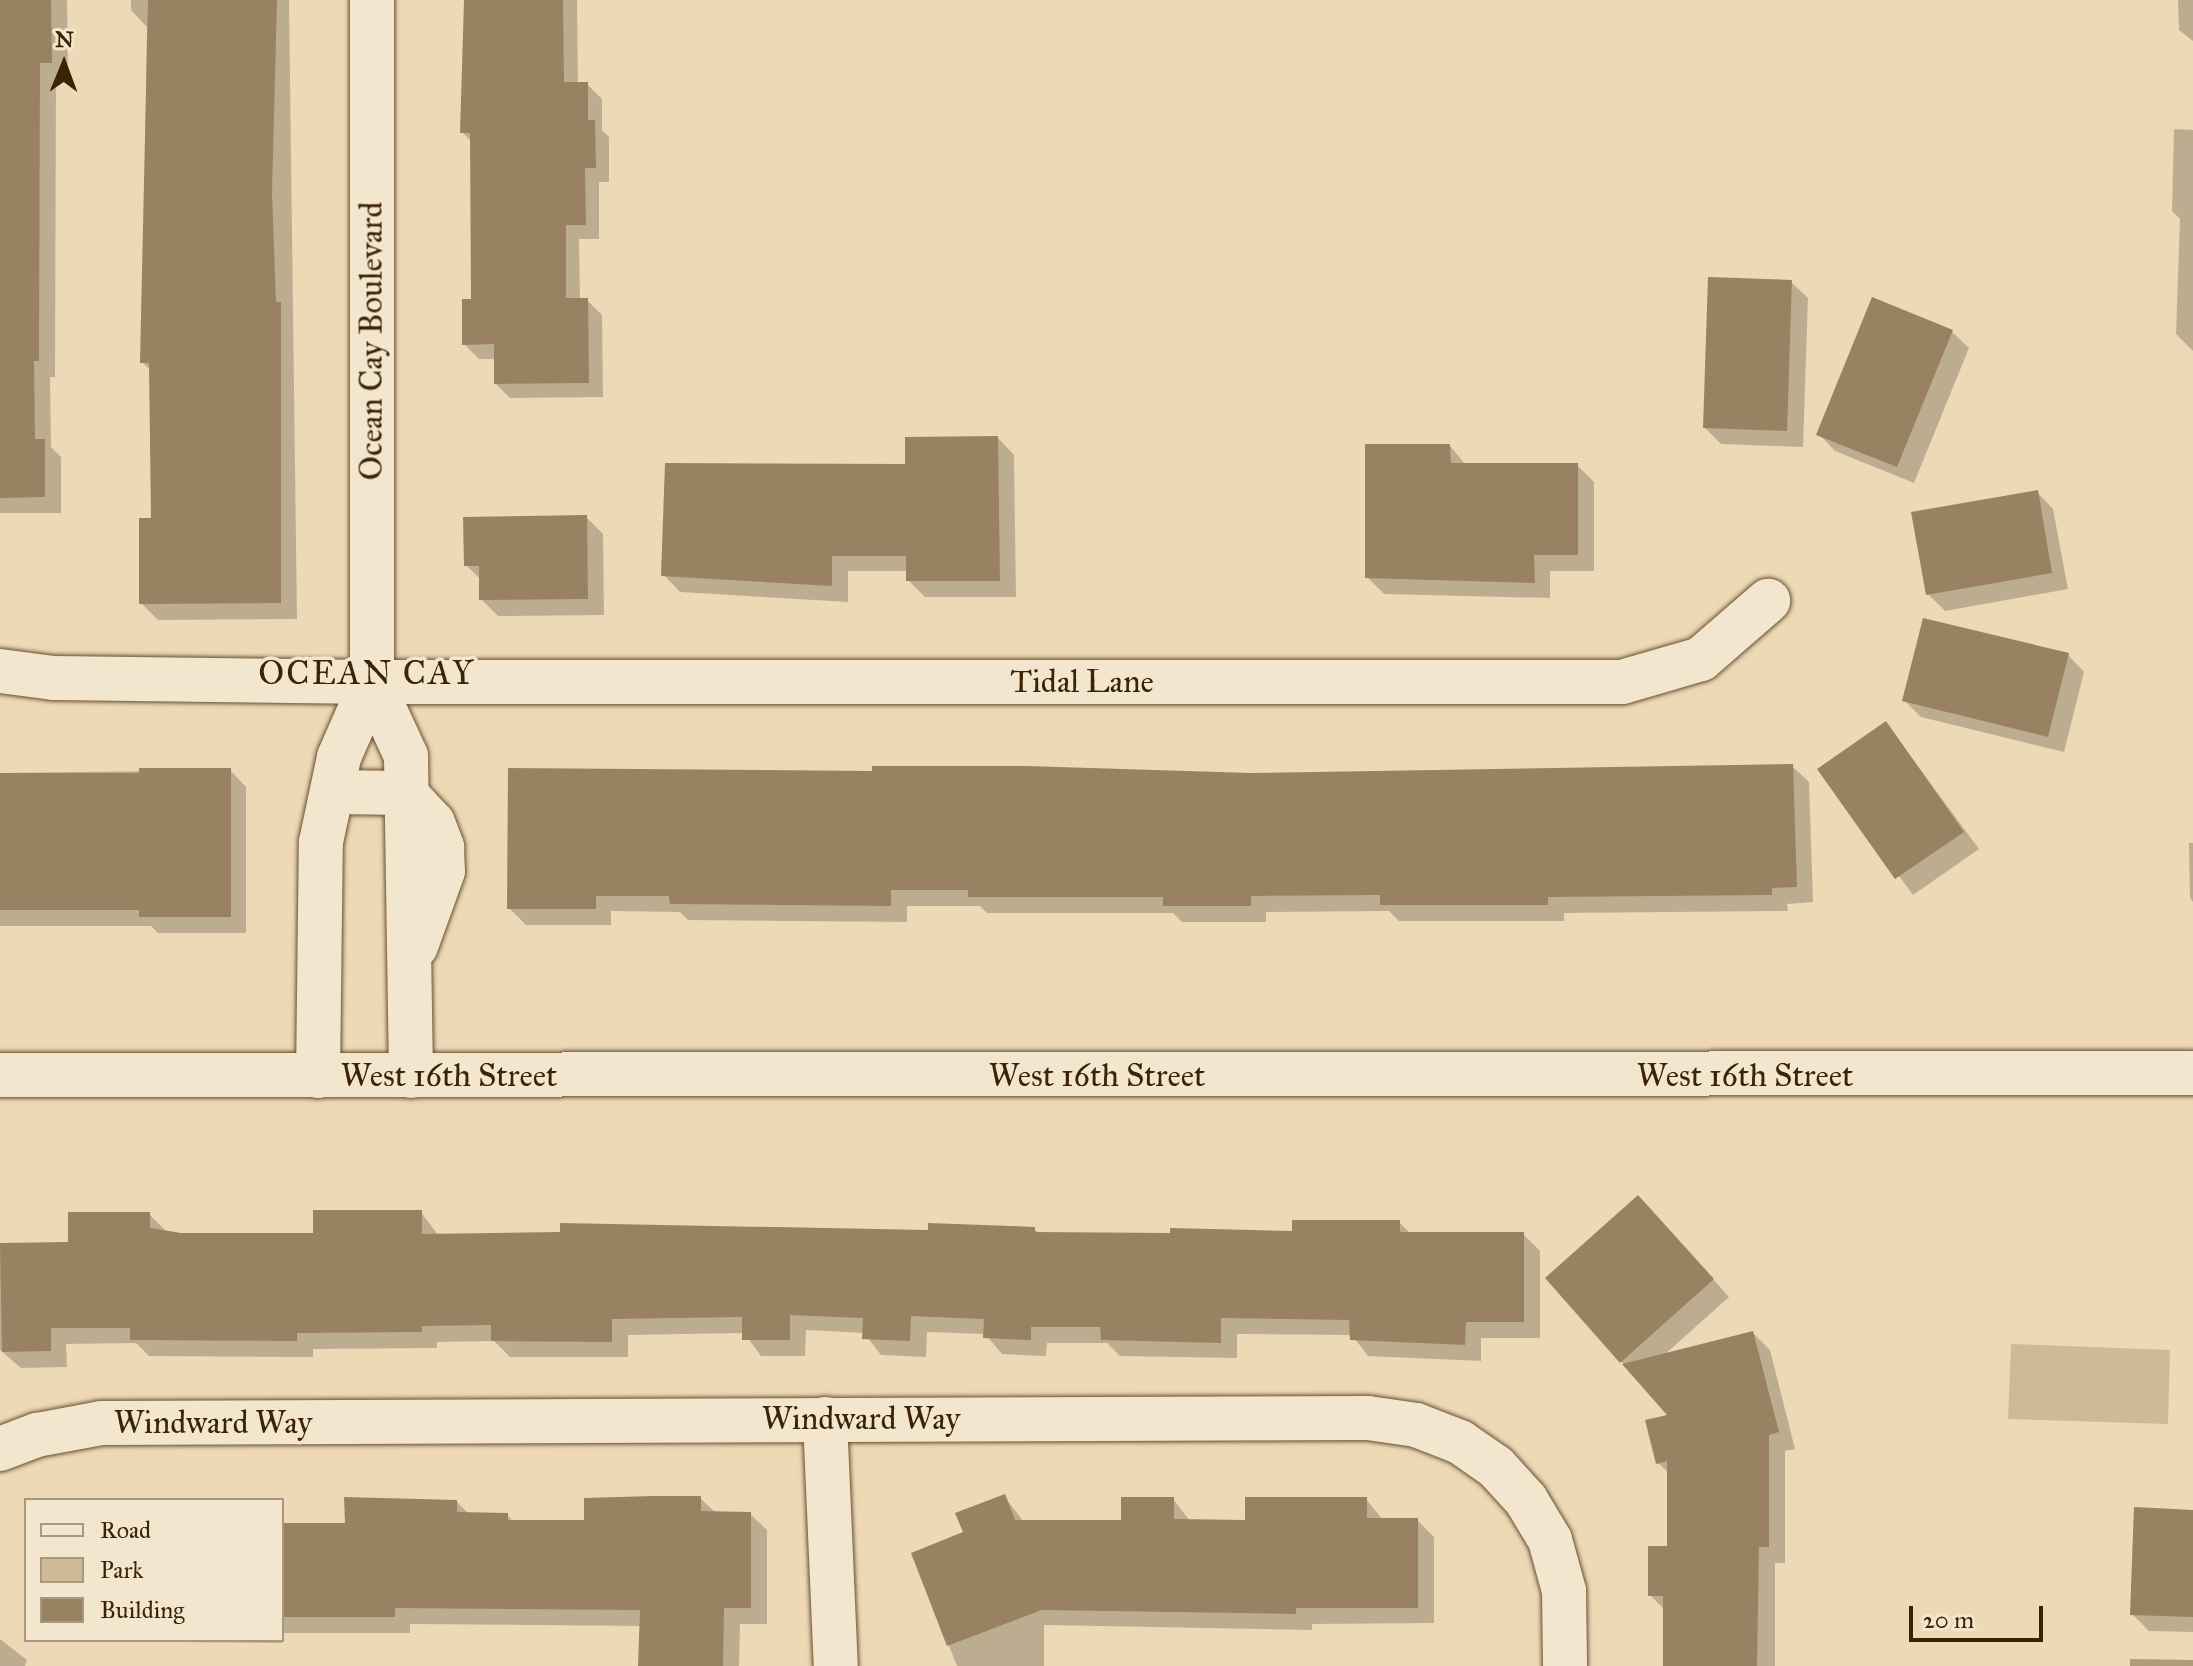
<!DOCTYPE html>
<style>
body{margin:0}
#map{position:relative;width:2193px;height:1666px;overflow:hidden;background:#edd9b5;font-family:"IM FELL Great Primer",serif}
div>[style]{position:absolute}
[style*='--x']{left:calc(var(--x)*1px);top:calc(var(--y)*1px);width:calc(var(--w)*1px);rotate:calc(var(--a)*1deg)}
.green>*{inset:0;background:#cfba97}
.water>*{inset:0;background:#b19b79}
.shadow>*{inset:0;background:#0003}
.building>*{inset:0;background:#998261}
.roads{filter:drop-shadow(0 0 2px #695031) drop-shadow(0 0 2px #695031)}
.minor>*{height:44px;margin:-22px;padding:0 22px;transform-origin:22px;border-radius:22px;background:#f3e6cf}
span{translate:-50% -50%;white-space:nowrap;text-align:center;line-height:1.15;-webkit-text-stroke:7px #f3e6cf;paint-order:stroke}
.street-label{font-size:32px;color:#3d2305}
.neighbourhood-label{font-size:34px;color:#3d2305;letter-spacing:2px}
.legend{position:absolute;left:24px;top:1498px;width:260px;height:144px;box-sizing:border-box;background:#f3e6cf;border:2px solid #aa987e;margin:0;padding:10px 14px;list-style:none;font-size:24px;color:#3d2305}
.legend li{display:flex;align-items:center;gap:16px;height:40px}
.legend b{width:40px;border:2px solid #aa987e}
.north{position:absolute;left:24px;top:24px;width:80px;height:80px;-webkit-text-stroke:6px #f3e6cf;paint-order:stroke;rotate:1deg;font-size:22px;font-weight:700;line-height:32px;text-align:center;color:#3d2305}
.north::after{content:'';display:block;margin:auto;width:28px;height:36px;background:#3d2305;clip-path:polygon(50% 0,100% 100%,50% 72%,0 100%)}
.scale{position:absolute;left:1909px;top:1606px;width:134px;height:36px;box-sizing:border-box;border:4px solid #3d2305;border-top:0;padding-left:10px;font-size:24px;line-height:28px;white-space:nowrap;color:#3d2305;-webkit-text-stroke:6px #f3e6cf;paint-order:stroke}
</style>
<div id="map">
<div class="green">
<div style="clip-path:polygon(2011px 1344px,2170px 1350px,2168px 1424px,2008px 1419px)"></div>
</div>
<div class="water">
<div style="clip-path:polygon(2130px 1659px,2193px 1660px,2193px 1666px,2130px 1666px)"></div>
</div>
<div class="shadow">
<div style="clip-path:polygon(0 0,67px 0,68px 79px,56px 79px,55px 377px,50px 377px,51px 447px,61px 457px,61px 513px,0 513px)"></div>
<div style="clip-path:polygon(131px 0,289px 0,297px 619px,158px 620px,141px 603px,153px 520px,151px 371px,142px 362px,147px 27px,131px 10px)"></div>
<div style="clip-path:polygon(467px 0,577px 0,578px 84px,587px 84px,602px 99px,602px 130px,609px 137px,609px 182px,599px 182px,599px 239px,579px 239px,580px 300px,587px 300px,602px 315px,603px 397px,510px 398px,496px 384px,496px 359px,479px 359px,464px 344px,473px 301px,472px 142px,462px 132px)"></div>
<div style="clip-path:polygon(2178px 0,2193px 0,2193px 41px,2179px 30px)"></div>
<div style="clip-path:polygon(2174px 129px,2193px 130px,2193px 351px,2176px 334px,2180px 219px,2172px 211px)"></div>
<div style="clip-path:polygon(1791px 282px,1808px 298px,1803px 447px,1721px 444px,1705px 428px)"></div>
<div style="clip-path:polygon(1952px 332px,1969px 348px,1914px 483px,1835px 451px,1819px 434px)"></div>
<div style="clip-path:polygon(998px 438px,1014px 455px,1016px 597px,925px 597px,908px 580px,908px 571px,848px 571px,848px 602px,680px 592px,664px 575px,907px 466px)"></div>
<div style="clip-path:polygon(1450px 446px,1466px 465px,1577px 465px,1594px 482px,1594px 571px,1550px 571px,1550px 598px,1384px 594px,1367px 577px)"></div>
<div style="clip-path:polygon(2037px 492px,2053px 509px,2068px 589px,1945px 611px,1928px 594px)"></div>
<div style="clip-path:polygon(586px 517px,603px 534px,604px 615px,498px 616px,481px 599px,481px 580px,466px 565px)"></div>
<div style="clip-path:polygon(2068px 655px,2084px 672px,2064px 752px,1921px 717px,1904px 700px)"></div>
<div style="clip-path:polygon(1886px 723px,1979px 849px,1913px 895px,1820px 770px)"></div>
<div style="clip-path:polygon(1792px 766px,1809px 782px,1813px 902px,1787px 904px,1788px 911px,1564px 913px,1564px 921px,1399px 921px,1389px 911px,1266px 912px,1266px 922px,1182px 922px,1173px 913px,987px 913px,980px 906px,907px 906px,907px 922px,688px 920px,680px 912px,611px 911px,611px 925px,526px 925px,509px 908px,1250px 775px)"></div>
<div style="clip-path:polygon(230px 770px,246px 787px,246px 933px,158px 933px,151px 926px,0 926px,0 773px)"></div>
<div style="clip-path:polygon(2189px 843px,2193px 843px,2193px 902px,2190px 898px)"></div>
<div style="clip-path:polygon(421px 1212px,438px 1235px,1034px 1229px,1040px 1234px,1294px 1233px,1399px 1222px,1411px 1234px,1523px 1234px,1540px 1251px,1540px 1338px,1481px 1338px,1481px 1361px,1368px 1356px,1352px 1335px,1237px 1334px,1237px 1358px,1120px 1356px,1107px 1343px,1047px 1343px,1046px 1356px,1002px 1354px,985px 1334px,927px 1332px,926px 1357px,881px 1355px,864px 1333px,806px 1330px,805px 1356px,761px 1356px,744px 1333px,628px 1335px,628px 1357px,510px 1357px,494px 1341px,437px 1342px,437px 1348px,313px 1349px,313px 1357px,149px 1356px,136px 1343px,66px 1344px,67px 1367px,21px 1368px,0 1350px,0 1245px,70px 1244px,149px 1214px,166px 1231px,180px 1235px,315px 1235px)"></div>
<div style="clip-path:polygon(1655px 1214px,1729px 1297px,1663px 1356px,1753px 1333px,1770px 1350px,1795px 1449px,1785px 1451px,1785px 1563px,1775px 1563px,1775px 1666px,1665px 1666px,1665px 1610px,1650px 1595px,1669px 1548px,1669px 1473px,1658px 1463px,1670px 1416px,1547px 1278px)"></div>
<div style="clip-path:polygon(1004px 1496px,1024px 1522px,1123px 1522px,1173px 1499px,1190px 1521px,1247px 1522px,1366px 1499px,1383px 1520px,1417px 1520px,1434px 1537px,1434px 1623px,1312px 1624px,1312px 1630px,1044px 1625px,1044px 1666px,957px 1666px,913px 1554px,965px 1533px)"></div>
<div style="clip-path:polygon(700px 1498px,716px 1513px,750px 1514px,767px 1530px,767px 1624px,740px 1624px,739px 1666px,640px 1666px,641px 1626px,410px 1624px,410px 1633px,282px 1633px,282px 1527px,347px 1525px,457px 1502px,469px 1514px,507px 1515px,514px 1522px,586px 1522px)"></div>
<div style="clip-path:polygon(2193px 1512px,2193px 1632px,2149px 1631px,2132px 1614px)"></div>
<div style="clip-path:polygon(0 1639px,27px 1660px,25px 1666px,0 1666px)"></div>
<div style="clip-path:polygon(170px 1640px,282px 1640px,282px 1643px,172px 1642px)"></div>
</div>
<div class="building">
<div style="clip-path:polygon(0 0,51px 0,52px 63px,40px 63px,39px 361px,34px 361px,35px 439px,45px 439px,45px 497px,0 498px)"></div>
<div style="clip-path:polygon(148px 0,277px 0,272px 193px,276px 302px,281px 302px,281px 603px,139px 604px,139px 518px,151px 518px,149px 363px,140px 363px)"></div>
<div style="clip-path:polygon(464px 0,563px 0,564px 82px,588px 82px,588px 120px,595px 120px,596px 168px,585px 168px,586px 225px,566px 225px,566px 298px,588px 298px,589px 383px,494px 384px,494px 344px,462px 345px,462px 299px,471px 299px,470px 133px,460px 133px)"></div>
<div style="clip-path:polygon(1708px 277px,1792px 280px,1787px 431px,1703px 428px)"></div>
<div style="clip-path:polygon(1872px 297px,1953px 330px,1897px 467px,1816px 435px)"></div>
<div style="clip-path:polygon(998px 436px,1000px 581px,906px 581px,906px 556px,832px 556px,832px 586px,661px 576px,665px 463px,905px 464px,905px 437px)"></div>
<div style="clip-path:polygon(1365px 444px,1450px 444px,1451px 463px,1578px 463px,1578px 555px,1534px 555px,1535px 583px,1365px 578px)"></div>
<div style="clip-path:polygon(2038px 490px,2052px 573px,1926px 595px,1911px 512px)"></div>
<div style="clip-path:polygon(587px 515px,588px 599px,479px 600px,479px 566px,464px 566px,463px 517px)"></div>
<div style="clip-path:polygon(1923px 618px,2069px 653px,2048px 737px,1902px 701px)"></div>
<div style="clip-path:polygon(1886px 721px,1964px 832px,1895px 879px,1817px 769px)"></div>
<div style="clip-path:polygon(1793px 764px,1797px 887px,1772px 888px,1772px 895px,1548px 897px,1548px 905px,1380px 905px,1380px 895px,1251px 896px,1251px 906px,1163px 906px,1163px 897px,968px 897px,968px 890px,891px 890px,891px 906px,670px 904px,669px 896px,596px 896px,596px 909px,507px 909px,508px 768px,872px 771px,872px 766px,1026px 766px,1250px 773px)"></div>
<div style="clip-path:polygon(139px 768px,231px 768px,231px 917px,139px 917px,139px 910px,0 910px,0 773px,139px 773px)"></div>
<div style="clip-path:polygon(1638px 1195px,1714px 1279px,1620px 1363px,1545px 1278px)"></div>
<div style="clip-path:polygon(313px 1210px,422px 1210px,422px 1234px,560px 1232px,560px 1223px,928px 1230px,928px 1223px,1035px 1227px,1035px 1232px,1170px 1233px,1170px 1228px,1292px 1231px,1292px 1220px,1400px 1220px,1400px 1232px,1524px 1232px,1524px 1322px,1466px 1322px,1465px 1345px,1350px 1340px,1349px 1320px,1221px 1318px,1221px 1343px,1101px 1340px,1100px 1327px,1031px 1327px,1031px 1340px,983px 1338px,984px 1319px,911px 1316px,910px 1341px,862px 1339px,863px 1318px,790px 1315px,790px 1340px,742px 1340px,742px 1317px,612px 1319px,612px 1342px,491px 1341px,491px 1325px,422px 1326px,422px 1332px,297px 1333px,297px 1341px,130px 1340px,130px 1328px,51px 1328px,51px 1351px,2px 1352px,0 1243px,68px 1242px,68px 1212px,150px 1212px,150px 1228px,181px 1233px,313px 1233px)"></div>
<div style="clip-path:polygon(1753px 1331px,1779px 1432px,1769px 1435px,1769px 1547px,1759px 1547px,1757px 1666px,1663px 1666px,1663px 1596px,1648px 1596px,1648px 1546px,1667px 1546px,1667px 1461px,1656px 1464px,1645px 1420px,1667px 1415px,1622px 1364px)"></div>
<div style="clip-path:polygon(1005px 1494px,1015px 1520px,1121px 1520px,1121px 1497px,1174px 1497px,1174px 1519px,1245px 1520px,1245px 1497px,1367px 1497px,1367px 1518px,1418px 1518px,1418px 1608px,1296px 1608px,1296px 1614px,1042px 1610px,947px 1646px,911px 1553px,963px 1532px,955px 1513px)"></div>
<div style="clip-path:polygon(653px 1496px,701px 1496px,701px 1511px,751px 1512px,751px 1608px,724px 1608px,723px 1666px,638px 1666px,640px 1610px,395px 1608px,395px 1617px,282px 1617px,282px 1523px,345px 1523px,344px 1497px,457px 1500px,457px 1512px,508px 1513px,508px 1520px,584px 1520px,584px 1498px)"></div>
<div style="clip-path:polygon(2134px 1507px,2193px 1510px,2193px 1617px,2130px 1615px)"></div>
</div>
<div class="roads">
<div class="minor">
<div style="--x:0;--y:671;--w:54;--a:7.4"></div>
<div style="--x:54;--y:678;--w:318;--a:0.7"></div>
<div style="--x:372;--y:682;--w:1250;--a:0"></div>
<div style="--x:1622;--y:682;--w:82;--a:-16.2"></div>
<div style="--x:1701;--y:659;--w:89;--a:-40.9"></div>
<div style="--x:372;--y:682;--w:81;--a:65.3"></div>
<div style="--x:406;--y:756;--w:320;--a:89.1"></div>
<div style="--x:332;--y:792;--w:73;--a:0.8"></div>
<div style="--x:405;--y:793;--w:41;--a:47"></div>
<div style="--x:433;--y:823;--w:26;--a:69"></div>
<div style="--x:442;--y:847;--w:24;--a:88"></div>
<div style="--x:443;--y:871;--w:80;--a:109.8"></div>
<div style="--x:0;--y:1075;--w:2193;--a:-0.05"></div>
<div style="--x:318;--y:1076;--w:234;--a:-89.3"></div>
<div style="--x:321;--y:842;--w:87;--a:-78"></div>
<div style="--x:339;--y:757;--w:82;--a:-66.3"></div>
<div style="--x:372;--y:682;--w:682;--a:-90"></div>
<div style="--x:825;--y:1419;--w:247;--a:87.5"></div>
<div style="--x:0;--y:1449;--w:40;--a:-21"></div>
<div style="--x:37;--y:1435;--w:65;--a:-10.6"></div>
<div style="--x:101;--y:1423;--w:1267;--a:-0.23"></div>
<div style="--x:1368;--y:1418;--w:49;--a:8.3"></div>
<div style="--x:1416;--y:1425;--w:47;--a:21.1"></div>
<div style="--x:1460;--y:1442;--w:44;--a:34.8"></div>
<div style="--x:1496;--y:1467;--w:45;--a:47.7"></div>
<div style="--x:1526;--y:1500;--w:47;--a:59"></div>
<div style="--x:1550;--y:1540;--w:53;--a:74.6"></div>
<div style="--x:1564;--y:1591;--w:75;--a:89.2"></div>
</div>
</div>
<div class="street-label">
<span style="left:372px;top:341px;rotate:-90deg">Ocean Cay Boulevard</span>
<span style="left:1082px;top:682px">Tidal Lane</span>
<span style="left:449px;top:1076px">West 16th Street</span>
<span style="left:1097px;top:1076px">West 16th Street</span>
<span style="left:1745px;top:1076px">West 16th Street</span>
<span style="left:861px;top:1419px">Windward Way</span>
<span style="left:213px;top:1423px">Windward Way</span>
</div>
<div class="neighbourhood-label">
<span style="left:367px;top:673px">OCEAN CAY</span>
</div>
<ul class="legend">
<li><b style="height:10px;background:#f3e6cf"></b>Road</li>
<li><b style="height:22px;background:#cfba97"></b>Park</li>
<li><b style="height:22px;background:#998261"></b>Building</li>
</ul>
<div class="north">N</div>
<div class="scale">20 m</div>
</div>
